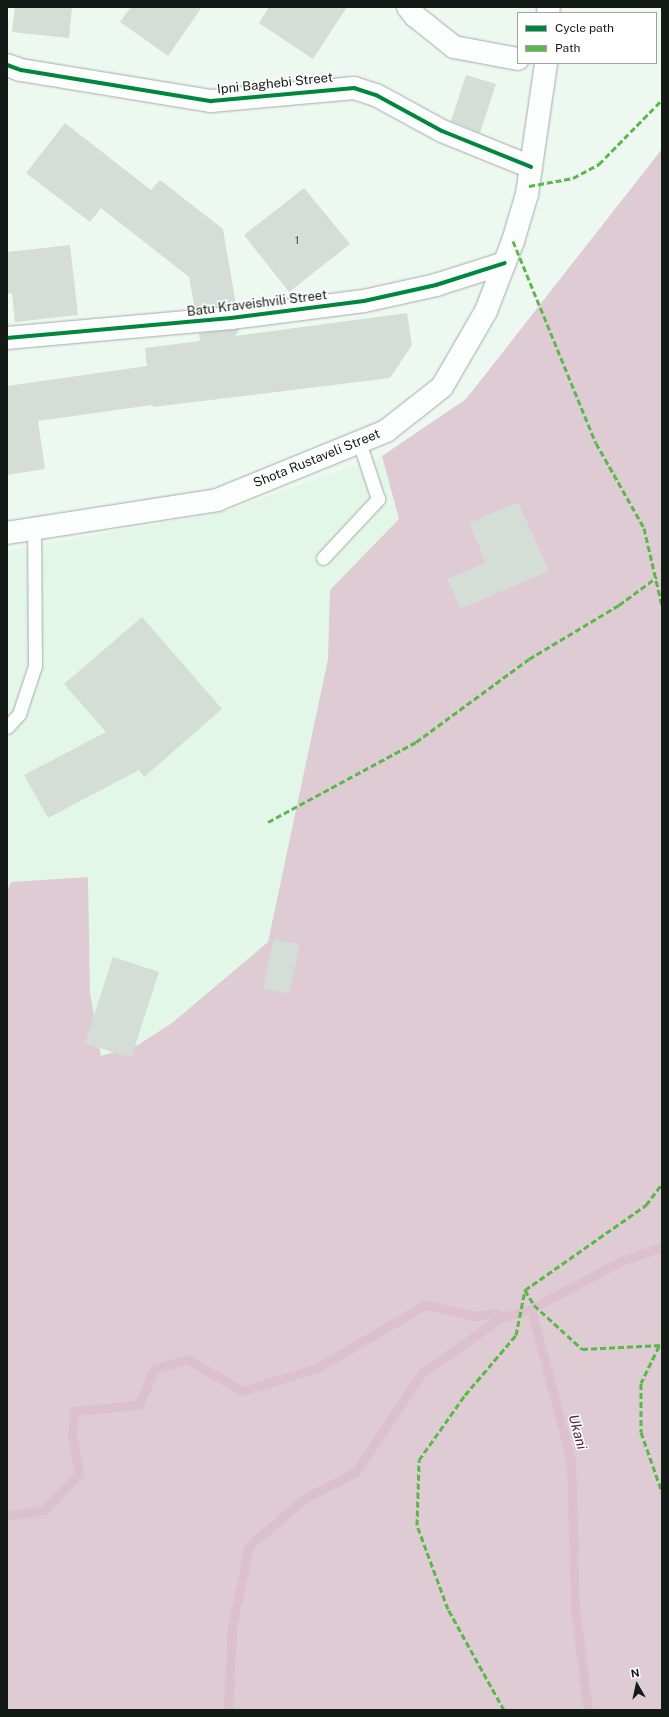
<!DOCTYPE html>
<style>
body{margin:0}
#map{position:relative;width:669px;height:1717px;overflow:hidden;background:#edf8f0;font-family:"Public Sans",sans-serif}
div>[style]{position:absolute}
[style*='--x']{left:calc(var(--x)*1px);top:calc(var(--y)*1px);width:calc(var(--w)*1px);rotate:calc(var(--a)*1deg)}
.built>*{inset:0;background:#e2f7e8}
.forest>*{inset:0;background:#decbd3}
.stream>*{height:9px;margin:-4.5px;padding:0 4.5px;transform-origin:4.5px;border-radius:4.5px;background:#dcc0cc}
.building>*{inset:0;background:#d4ddd6}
.roads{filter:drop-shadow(0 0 1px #a3aca5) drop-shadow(0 0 1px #a3aca5)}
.lane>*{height:13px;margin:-6.5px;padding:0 6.5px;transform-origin:6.5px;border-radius:6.5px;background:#fcfefd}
.street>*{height:22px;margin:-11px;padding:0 11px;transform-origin:11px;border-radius:11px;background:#fcfefd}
.secondary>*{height:22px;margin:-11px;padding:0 11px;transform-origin:11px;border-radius:11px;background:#fcfefd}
.quiet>*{height:3px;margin-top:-1.5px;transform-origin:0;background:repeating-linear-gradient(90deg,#58b947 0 6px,transparent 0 9px)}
.cycleway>*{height:4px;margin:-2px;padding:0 2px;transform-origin:2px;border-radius:2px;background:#00873e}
span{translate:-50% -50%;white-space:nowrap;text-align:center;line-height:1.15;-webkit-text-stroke:3px #fff;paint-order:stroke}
.number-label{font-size:11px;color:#464e48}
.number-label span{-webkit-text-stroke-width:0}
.street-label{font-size:13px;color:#141b16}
.water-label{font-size:14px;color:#56203e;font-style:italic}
.frame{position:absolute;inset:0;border:8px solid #141b16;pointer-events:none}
.legend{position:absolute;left:517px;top:12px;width:140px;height:52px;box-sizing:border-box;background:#fff;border:1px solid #a1a4a2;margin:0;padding:5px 7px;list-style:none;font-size:12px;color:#141b16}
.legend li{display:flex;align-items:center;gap:8px;height:20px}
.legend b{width:20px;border:1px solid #a1a4a2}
.north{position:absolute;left:617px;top:1665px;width:40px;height:40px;-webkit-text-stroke:3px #fff;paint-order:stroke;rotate:351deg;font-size:11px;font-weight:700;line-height:16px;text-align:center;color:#141b16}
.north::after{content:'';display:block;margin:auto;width:14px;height:18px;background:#141b16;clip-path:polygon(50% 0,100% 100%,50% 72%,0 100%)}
</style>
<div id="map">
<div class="built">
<div style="clip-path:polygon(382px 456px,399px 519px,330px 590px,328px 659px,268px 942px,172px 1023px,138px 1045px,101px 1056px,90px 993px,88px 877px,12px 882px,7px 891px,7px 551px,223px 512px)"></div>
</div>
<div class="forest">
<div style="clip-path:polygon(662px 149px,662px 1710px,7px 1710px,7px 891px,11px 882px,88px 877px,90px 993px,101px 1056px,138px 1045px,172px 1023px,268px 942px,328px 659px,330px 590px,399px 519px,382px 456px,466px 399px)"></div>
</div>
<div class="stream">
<div style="--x:7;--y:1516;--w:37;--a:-9"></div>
<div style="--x:44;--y:1510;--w:50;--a:-45.8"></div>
<div style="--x:79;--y:1474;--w:39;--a:-100"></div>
<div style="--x:72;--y:1436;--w:25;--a:-85"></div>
<div style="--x:74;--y:1411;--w:65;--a:-5.3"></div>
<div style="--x:139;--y:1405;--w:39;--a:-67"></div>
<div style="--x:154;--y:1369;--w:34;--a:-17"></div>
<div style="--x:187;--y:1359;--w:64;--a:30.2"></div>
<div style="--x:242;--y:1391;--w:78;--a:-17"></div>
<div style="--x:317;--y:1368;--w:125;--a:-30.3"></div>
<div style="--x:425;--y:1305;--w:52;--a:12.2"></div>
<div style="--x:476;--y:1316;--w:19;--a:-9"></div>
<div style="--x:495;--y:1313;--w:8;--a:30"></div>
<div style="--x:502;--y:1317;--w:30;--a:-15"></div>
<div style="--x:228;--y:1710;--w:83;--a:-87.2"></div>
<div style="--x:232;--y:1627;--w:83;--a:-78.1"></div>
<div style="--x:249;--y:1546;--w:74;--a:-40.6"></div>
<div style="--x:305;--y:1498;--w:57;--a:-27"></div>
<div style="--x:356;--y:1472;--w:119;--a:-56.3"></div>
<div style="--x:422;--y:1373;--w:98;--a:-35"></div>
<div style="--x:588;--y:1710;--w:102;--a:-97.3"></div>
<div style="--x:575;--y:1609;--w:148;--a:-91.5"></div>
<div style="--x:571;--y:1461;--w:157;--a:-104.7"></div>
<div style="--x:531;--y:1309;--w:102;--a:-28.1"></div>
<div style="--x:621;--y:1261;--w:43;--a:-18.9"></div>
</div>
<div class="building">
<div style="clip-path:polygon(15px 7px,72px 7px,69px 38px,12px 32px)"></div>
<div style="clip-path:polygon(131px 7px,202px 7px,168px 56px,120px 22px)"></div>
<div style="clip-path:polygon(269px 7px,347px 7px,313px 59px,259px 23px)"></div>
<div style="clip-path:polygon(466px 75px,496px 84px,480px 133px,451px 121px)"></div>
<div style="clip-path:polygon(65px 123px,151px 190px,160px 180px,223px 229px,236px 305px,195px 309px,189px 277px,101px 208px,90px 222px,26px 173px)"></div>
<div style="clip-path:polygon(304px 188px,350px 244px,289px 292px,244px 235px)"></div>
<div style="clip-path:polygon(70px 245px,78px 315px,15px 322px,12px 293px,7px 294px,7px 252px)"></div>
<div style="clip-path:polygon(407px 313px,412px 345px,390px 378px,153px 407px,152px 405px,38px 421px,45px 469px,7px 475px,7px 386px,147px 366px,145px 348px,200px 341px,199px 333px,240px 329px,235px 336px)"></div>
<div style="clip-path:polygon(518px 502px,549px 571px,461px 609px,447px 579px,486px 563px,469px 523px)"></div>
<div style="clip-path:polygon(142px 617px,222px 709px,144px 777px,139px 770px,48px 818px,24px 775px,106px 732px,64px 684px)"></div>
<div style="clip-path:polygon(274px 939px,300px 944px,289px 994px,263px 988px)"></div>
<div style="clip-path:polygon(113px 957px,159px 972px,131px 1058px,85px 1043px)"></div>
</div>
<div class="roads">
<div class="lane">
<div style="--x:323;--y:558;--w:81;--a:-47"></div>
<div style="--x:378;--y:499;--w:60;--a:-108.4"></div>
<div style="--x:7;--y:727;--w:18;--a:-47"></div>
<div style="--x:19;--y:714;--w:51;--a:-71.6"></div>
<div style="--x:35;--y:666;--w:137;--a:-90.4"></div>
</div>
<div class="street">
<div style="--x:408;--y:7;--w:11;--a:52"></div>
<div style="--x:415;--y:16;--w:50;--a:38.5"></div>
<div style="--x:454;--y:47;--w:65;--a:10.6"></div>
<div style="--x:7;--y:65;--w:15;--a:20"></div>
<div style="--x:21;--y:70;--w:193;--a:9.3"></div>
<div style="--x:211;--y:101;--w:144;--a:-5.2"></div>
<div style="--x:354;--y:88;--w:23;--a:18"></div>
<div style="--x:376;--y:95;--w:75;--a:28.6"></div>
<div style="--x:442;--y:131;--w:96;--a:22"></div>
<div style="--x:7;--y:338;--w:225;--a:-5.1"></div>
<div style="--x:231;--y:318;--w:134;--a:-7.3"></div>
<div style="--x:364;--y:301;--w:74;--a:-12.5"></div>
<div style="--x:436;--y:285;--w:72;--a:-17.7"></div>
</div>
<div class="secondary">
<div style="--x:548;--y:13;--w:6;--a:-81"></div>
<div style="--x:7;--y:533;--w:213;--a:-8.9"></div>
<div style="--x:217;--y:500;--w:183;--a:-22.2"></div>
<div style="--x:386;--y:431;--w:71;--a:-38.2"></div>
<div style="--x:442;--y:387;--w:88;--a:-59.9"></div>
<div style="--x:486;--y:311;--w:75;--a:-68.9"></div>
<div style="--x:513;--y:241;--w:49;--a:-73.4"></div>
<div style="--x:527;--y:194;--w:132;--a:-81.7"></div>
</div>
</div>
<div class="quiet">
<div style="--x:529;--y:186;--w:45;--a:-10.3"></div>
<div style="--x:573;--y:178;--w:30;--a:-28"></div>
<div style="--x:599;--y:164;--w:90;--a:-45.5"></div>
<div style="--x:513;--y:241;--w:218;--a:67.7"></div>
<div style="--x:596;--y:443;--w:98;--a:60.5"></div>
<div style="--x:644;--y:528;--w:80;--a:77"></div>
<div style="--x:268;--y:822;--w:168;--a:-28.4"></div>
<div style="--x:416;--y:742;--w:140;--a:-36.3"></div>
<div style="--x:529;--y:659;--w:105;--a:-31"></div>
<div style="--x:619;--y:605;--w:47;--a:-36.4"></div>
<div style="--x:525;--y:1290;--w:17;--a:59"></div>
<div style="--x:534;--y:1305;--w:65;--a:42.5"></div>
<div style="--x:582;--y:1349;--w:80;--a:-2.9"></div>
<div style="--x:659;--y:1346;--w:41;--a:115.9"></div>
<div style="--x:641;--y:1383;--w:49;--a:90"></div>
<div style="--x:641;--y:1432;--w:64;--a:70.7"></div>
<div style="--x:504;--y:1710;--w:115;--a:-119"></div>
<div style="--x:448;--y:1609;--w:90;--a:-110.3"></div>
<div style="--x:417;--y:1525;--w:65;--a:-88.2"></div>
<div style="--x:419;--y:1460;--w:80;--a:-54.7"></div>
<div style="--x:465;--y:1395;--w:79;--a:-49.6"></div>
<div style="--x:516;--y:1335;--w:46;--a:-78.7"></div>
<div style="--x:525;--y:1290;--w:148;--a:-35.1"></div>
<div style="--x:646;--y:1205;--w:26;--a:-53"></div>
</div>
<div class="cycleway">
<div style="--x:7;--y:65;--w:15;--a:20"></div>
<div style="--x:21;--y:70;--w:193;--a:9.3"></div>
<div style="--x:211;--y:101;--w:144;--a:-5.2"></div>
<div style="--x:354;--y:88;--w:23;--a:18"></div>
<div style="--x:376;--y:95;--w:75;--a:28.6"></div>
<div style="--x:442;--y:131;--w:96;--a:22"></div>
<div style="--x:7;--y:338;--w:225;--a:-5.1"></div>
<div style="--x:231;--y:318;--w:134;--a:-7.3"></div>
<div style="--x:364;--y:301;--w:74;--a:-12.5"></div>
<div style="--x:436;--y:285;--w:72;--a:-17.7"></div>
</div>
<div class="number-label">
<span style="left:297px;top:240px">1</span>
</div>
<div class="street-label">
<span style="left:275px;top:84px;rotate:-6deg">Ipni Baghebi Street</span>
<span style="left:257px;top:304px;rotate:-7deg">Batu Kraveishvili Street</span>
<span style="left:317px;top:459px;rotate:-22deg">Shota Rustaveli Street</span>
</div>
<div class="water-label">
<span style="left:578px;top:1432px;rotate:75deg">Ukani</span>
</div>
<div class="frame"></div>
<ul class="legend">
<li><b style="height:5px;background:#00873e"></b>Cycle path</li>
<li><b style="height:5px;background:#58b947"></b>Path</li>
</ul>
<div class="north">N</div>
</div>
